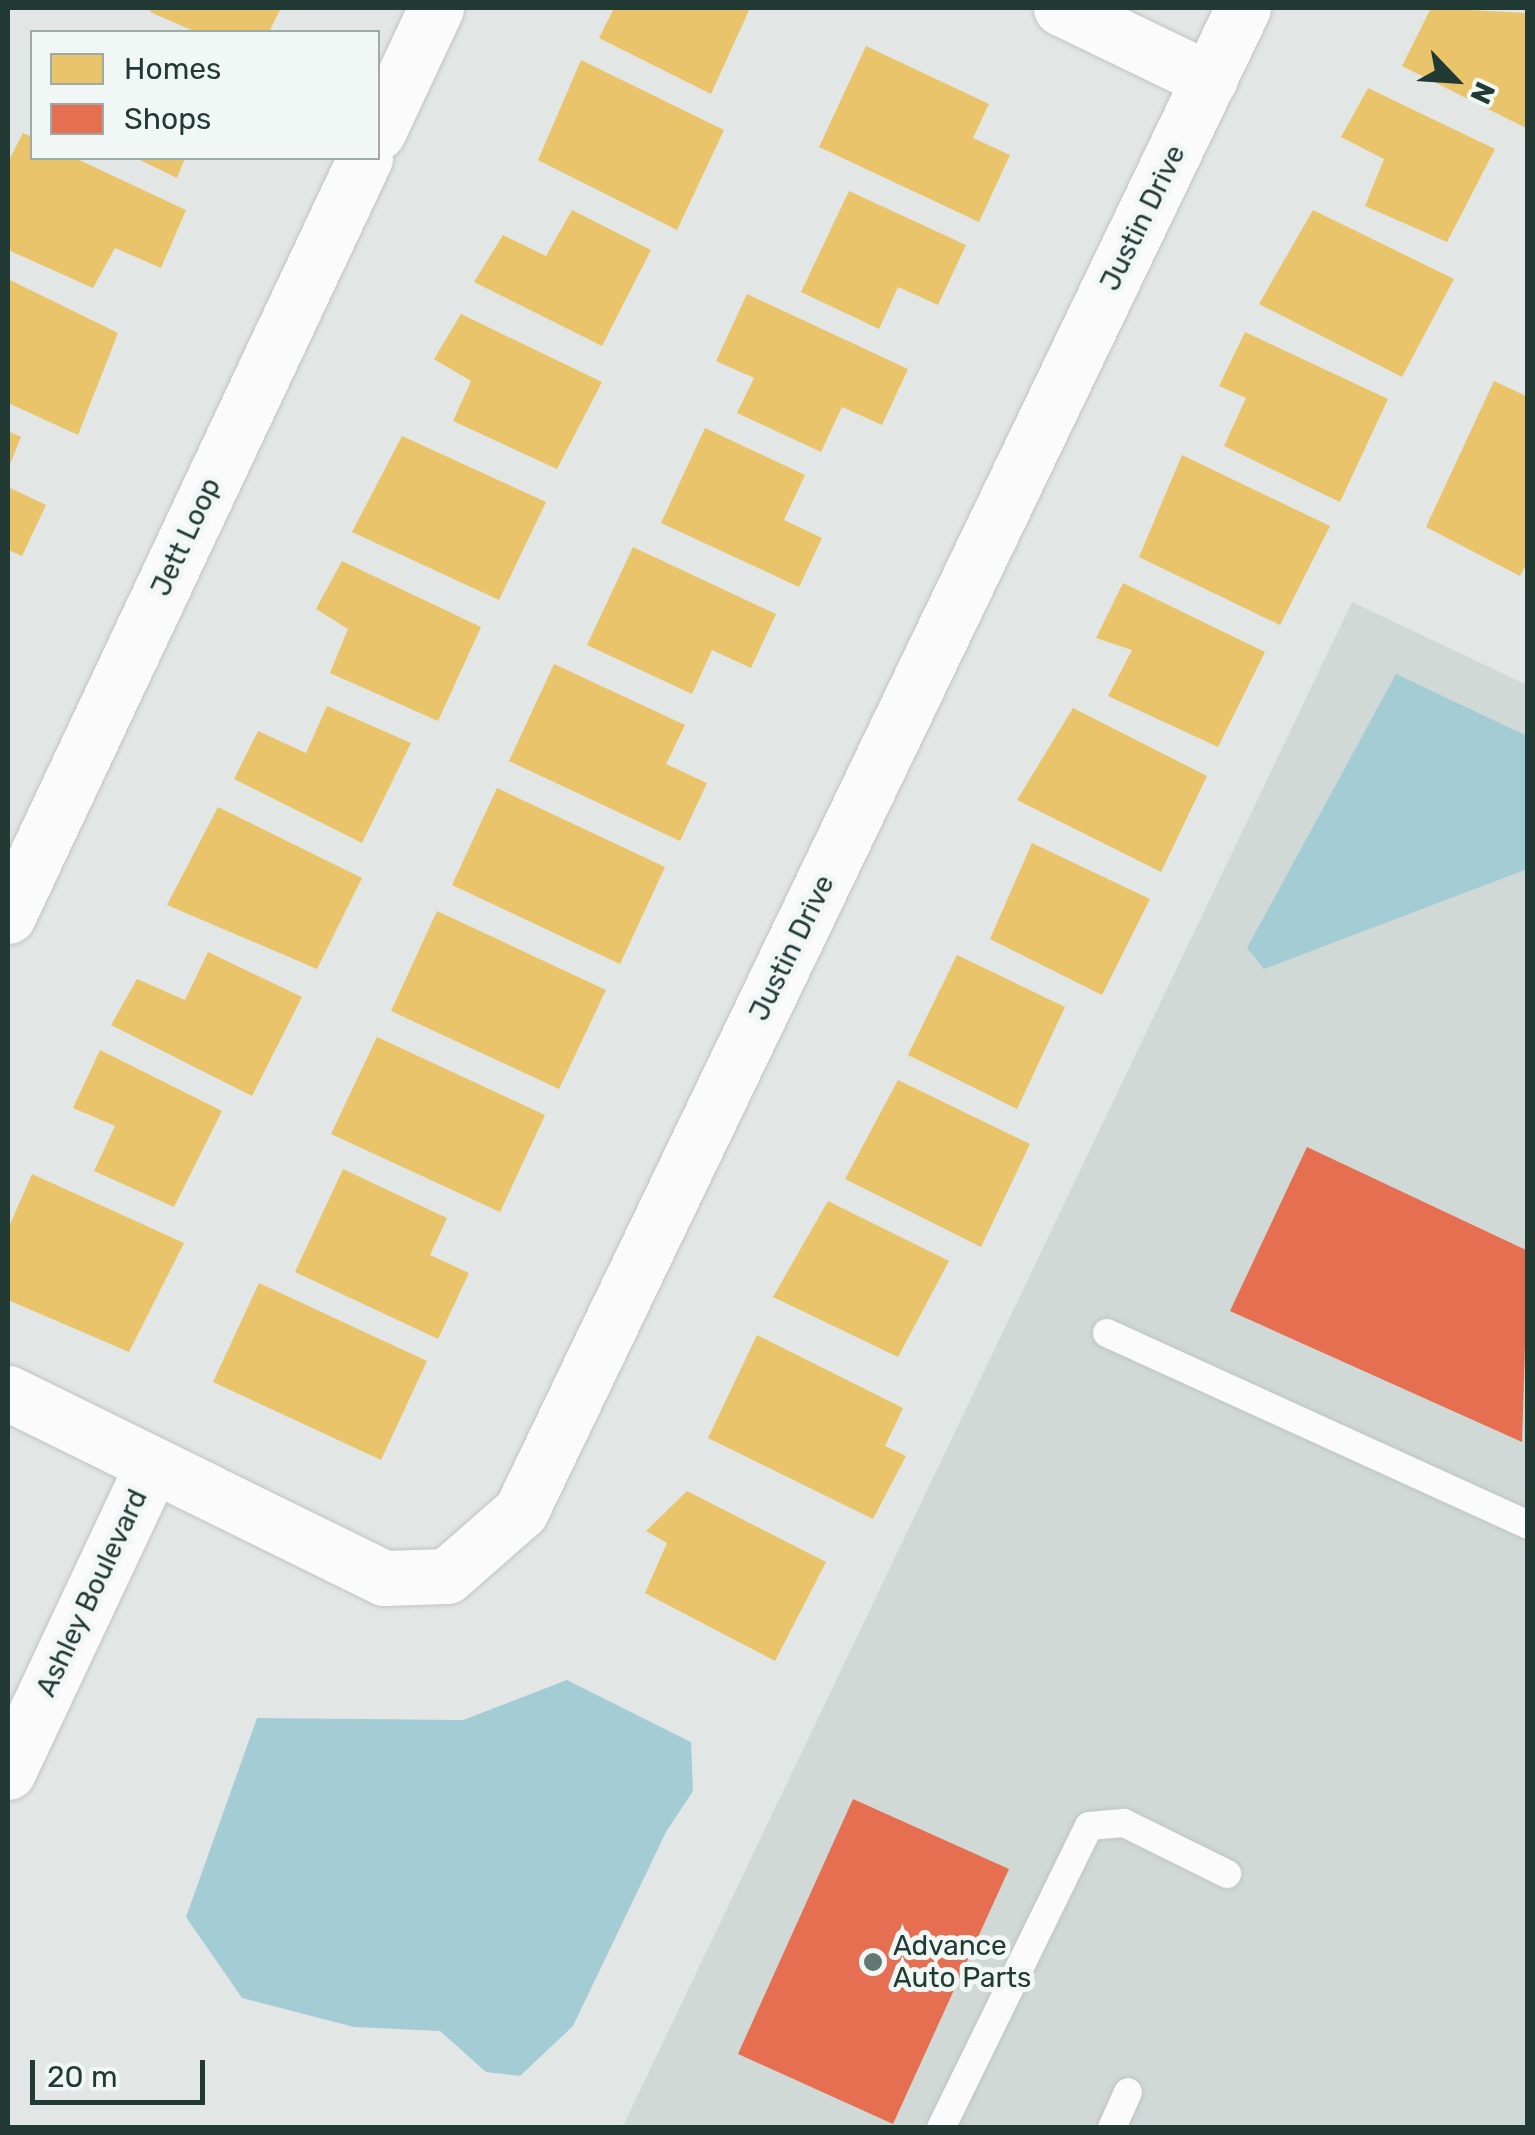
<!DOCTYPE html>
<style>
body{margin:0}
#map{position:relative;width:1535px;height:2135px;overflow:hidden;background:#e2e7e5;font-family:Rubik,sans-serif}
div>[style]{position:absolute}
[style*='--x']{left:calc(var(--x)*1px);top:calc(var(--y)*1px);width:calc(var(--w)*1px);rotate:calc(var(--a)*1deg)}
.built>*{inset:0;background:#d0d9d5}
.water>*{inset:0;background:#a3ccd5}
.homes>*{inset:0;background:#e9c46a}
.shops>*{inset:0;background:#e76f51}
.roads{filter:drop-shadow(0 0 2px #bfc4c2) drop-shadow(0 0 2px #bfc4c2)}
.lane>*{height:28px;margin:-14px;padding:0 14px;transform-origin:14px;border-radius:14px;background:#fbfbfb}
.street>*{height:55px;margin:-27.5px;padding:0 27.5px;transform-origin:27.5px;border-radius:27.5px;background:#fbfbfb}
.dots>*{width:28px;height:28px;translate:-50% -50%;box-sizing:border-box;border:5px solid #f0f7f4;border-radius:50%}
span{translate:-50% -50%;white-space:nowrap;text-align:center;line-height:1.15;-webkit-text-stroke:10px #f0f7f4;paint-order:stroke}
.street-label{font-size:28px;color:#213a34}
.poi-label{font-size:28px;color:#213a34}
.left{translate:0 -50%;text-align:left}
.frame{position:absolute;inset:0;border:10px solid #213a34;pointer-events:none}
.legend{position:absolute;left:30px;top:30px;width:350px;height:130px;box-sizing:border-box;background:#f0f7f4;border:2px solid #9daba7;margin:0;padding:12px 18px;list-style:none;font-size:30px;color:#213a34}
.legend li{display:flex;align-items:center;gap:20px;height:50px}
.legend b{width:50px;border:2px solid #9daba7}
.north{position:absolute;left:1405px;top:30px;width:100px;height:100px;-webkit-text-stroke:8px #f0f7f4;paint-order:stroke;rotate:115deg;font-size:28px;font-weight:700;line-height:40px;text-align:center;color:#213a34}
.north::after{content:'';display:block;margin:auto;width:35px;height:45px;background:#213a34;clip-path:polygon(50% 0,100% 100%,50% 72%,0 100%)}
.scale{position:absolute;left:30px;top:2060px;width:175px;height:45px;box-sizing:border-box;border:5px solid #213a34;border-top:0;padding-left:12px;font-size:30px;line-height:35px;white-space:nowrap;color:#213a34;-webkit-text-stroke:8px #f0f7f4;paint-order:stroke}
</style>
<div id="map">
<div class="built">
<div style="clip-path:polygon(1352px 602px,1527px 685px,1527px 2127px,622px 2128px)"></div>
</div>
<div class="water">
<div style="clip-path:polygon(1396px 674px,1527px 736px,1527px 869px,1264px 969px,1247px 948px)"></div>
<div style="clip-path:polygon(567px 1680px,691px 1742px,693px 1791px,666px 1832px,573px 2026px,520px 2076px,486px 2072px,440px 2031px,354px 2027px,242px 1998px,186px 1917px,257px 1718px,463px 1720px)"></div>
</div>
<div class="homes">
<div style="clip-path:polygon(152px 8px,281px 8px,269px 32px,196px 32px,150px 12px)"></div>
<div style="clip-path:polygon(614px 8px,750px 8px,711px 94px,599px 38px)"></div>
<div style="clip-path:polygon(1431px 8px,1528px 13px,1528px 129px,1402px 66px)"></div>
<div style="clip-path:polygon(866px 46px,989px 104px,973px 138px,1010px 155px,979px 222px,819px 147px)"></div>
<div style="clip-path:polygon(581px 60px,724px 130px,677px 230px,538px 160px)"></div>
<div style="clip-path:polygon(1368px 88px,1495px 149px,1447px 242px,1365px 206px,1384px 159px,1341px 137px)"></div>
<div style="clip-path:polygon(23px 133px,32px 137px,32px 158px,75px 158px,186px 210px,161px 268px,115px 248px,93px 288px,8px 250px,8px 162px)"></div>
<div style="clip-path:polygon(136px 158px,185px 158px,177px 178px)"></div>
<div style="clip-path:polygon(849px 191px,966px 245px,938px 305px,898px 287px,879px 329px,801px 292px)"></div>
<div style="clip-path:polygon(572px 210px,651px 250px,602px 346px,474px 282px,503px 235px,546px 256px)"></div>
<div style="clip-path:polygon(1313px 210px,1454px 279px,1402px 377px,1259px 304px)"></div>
<div style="clip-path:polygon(8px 279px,118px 333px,78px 435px,8px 403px)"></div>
<div style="clip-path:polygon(747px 294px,908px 369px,882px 425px,842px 407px,821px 452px,737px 413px,754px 378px,716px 361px)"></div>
<div style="clip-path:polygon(461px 314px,602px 382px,557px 469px,453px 421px,471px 381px,434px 359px)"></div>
<div style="clip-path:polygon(1245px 332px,1388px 399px,1340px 502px,1224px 446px,1246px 398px,1219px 386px)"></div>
<div style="clip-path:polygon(1494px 381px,1528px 397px,1528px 561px,1520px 576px,1426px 527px)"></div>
<div style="clip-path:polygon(705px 428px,805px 475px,784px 520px,822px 538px,799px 587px,661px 523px)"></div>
<div style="clip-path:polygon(8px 431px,21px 437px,8px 469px)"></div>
<div style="clip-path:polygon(402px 436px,546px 502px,499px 600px,352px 532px)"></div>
<div style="clip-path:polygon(1182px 455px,1330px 526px,1280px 625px,1139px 557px)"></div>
<div style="clip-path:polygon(8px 487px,46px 505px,22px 556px,8px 550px)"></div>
<div style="clip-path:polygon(633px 547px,776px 614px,751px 668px,712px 650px,692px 694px,587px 645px)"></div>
<div style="clip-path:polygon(342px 561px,481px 627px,438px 721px,330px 673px,348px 629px,316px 609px)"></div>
<div style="clip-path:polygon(1123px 583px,1265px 652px,1218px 747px,1108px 696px,1132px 650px,1096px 638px)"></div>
<div style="clip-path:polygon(554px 664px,685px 725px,666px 764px,707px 783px,680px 841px,509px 761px)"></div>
<div style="clip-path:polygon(327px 706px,411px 743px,362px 843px,234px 779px,258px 731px,306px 753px)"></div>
<div style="clip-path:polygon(1073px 708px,1207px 776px,1161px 872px,1017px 800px)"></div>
<div style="clip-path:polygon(497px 788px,665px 867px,620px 964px,452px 885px)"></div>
<div style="clip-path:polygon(218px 807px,362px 878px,317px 969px,167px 905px)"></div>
<div style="clip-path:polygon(1032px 843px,1150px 899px,1102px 995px,990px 939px)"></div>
<div style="clip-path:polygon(437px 911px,606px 990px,559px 1089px,391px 1011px)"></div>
<div style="clip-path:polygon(208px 952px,302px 997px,252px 1096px,111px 1025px,137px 979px,185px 1000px)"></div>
<div style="clip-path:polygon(957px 955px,1065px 1007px,1017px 1109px,908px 1055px)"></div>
<div style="clip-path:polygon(377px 1037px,545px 1115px,500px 1212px,331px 1134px)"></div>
<div style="clip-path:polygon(100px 1050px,222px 1111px,174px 1207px,94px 1171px,115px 1126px,73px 1108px)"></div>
<div style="clip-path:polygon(898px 1080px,1030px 1144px,981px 1247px,845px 1179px)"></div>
<div style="clip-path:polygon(343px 1169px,447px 1218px,430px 1255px,469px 1273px,438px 1339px,295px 1272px)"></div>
<div style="clip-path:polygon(32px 1174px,184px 1243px,129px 1352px,8px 1300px,8px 1229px)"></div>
<div style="clip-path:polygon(828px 1201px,949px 1261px,898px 1357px,773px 1297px)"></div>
<div style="clip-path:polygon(259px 1283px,427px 1361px,381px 1460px,213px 1382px)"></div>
<div style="clip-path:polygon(757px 1335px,903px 1408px,885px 1446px,906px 1456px,873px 1519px,708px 1438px)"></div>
<div style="clip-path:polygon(687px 1491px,826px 1562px,775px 1661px,645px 1593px,667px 1543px,646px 1531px)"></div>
</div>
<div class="shops">
<div style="clip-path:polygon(1307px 1147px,1528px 1251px,1522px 1442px,1230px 1311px)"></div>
<div style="clip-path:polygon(853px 1799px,1009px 1869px,893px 2124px,738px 2054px)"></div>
</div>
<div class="roads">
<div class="lane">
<div style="--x:1107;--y:1333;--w:463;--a:24.5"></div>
<div style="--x:941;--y:2128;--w:336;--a:-63.9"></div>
<div style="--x:1089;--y:1826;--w:35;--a:-5"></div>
<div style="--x:1124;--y:1823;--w:115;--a:26.3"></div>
<div style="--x:1112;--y:2128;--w:39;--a:-66"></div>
</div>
<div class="street">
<div style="--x:1061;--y:8;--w:165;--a:25.8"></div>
<div style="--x:378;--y:132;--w:137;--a:-64.9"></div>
<div style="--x:8;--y:916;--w:838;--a:-64.78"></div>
<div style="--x:8;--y:1393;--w:419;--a:26.2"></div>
<div style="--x:384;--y:1578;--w:63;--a:-1.8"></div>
<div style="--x:447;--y:1576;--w:98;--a:-41.3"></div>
<div style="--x:521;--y:1511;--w:1667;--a:-64.34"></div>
<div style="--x:8;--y:1772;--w:336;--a:-64.8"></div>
</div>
</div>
<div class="dots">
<div style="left:873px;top:1962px;background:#657772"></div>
</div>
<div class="street-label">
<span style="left:1143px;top:218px;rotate:-64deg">Justin Drive</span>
<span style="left:186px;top:537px;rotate:-65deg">Jett Loop</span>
<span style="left:792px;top:948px;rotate:-64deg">Justin Drive</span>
<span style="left:92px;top:1593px;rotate:-65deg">Ashley Boulevard</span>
</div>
<div class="poi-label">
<span class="left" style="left:893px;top:1962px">Advance<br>Auto Parts</span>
</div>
<div class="frame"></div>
<ul class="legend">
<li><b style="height:28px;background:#e9c46a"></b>Homes</li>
<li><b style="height:28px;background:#e76f51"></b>Shops</li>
</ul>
<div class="north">N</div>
<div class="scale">20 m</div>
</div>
